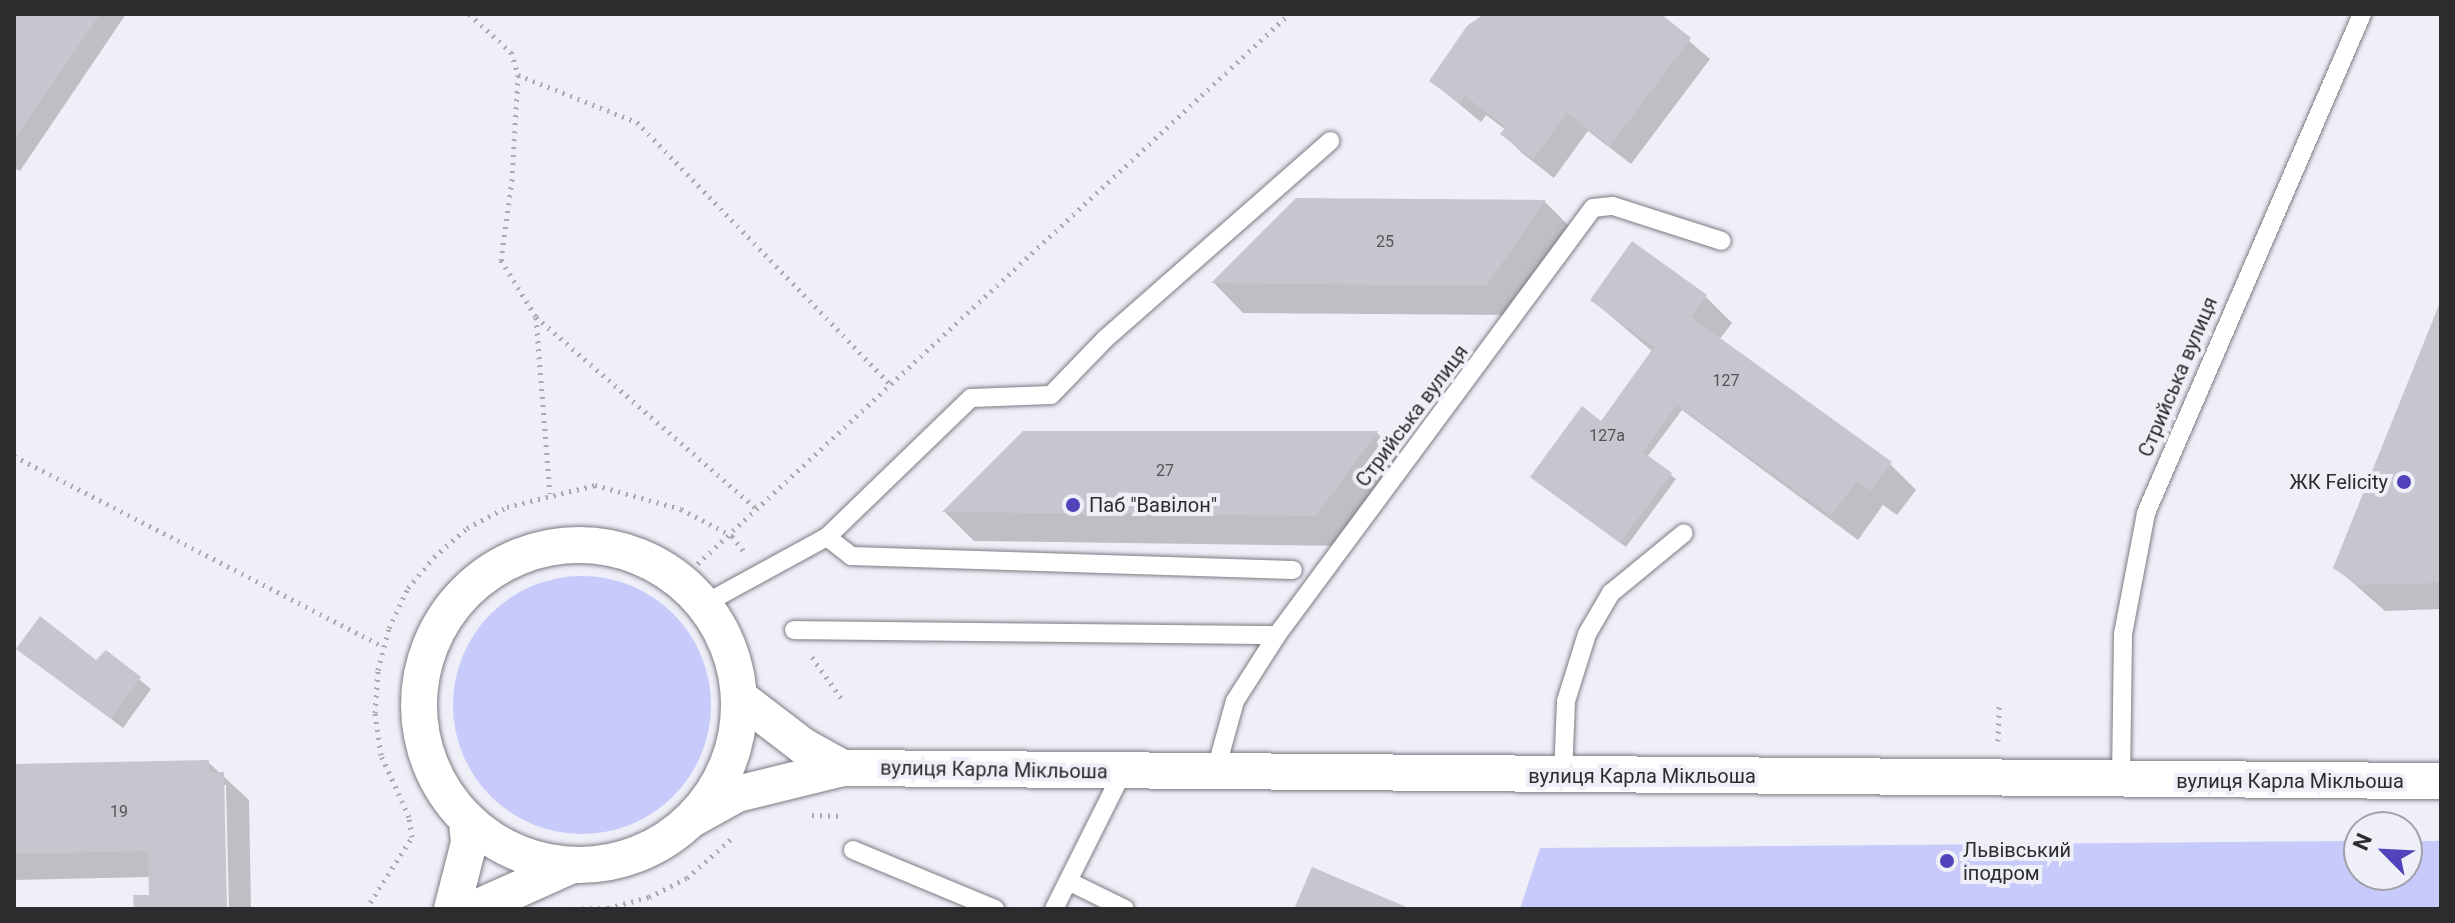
<!DOCTYPE html>
<meta charset="utf-8">
<style>
body{margin:0}
#map{position:relative;width:2455px;height:923px;overflow:hidden;background:#eeeff7;font-family:Roboto,sans-serif}
div>[style]{position:absolute}
[style*='--x']{left:calc(var(--x)*1px);top:calc(var(--y)*1px);width:calc(var(--w)*1px);rotate:calc(var(--a)*1deg)}
.green>*{inset:0;background:#c7cafb}
.round{border-radius:50%}
.shadow>*{inset:0;background:#0003}
.building>*{inset:0;background:#c6c7ce}
.path>*{height:5px;margin-top:-2.5px;transform-origin:0;background:repeating-linear-gradient(90deg,#aaabb1 0 2px,transparent 0 8px)}
.roads{filter:drop-shadow(0 0 2px #7b7c83) drop-shadow(0 0 2px #7b7c83)}
.service>*{height:18px;margin:-9px;padding:0 9px;transform-origin:9px;border-radius:9px;background:#fff}
.minor>*{height:36px;margin:-18px;padding:0 18px;transform-origin:18px;border-radius:18px;background:#fff}
.minor>.ring{margin:-18px;padding:0;box-sizing:content-box;background:none;border:36px solid #fff;border-radius:50%}
.dots>*{width:22px;height:22px;translate:-50% -50%;box-sizing:border-box;border:4px solid #eeeff7;border-radius:50%}
span{translate:-50% -50%;white-space:nowrap;text-align:center;line-height:1.15;-webkit-text-stroke:8px #eeeff7;paint-order:stroke}
.number-label{font-size:16px;color:#525357}
.number-label span{-webkit-text-stroke-width:0}
.street-label{font-size:20px;color:#2c2c2f}
.poi-label{font-size:20px;color:#2c2c2f}
.right{translate:-100% -50%;text-align:right}
.left{translate:0 -50%;text-align:left}
.frame{position:absolute;inset:0;border:16px solid #2c2c2f;pointer-events:none}
.north{position:absolute;left:2343px;top:811px;width:80px;height:80px;box-sizing:border-box;background:#eeeff7;border:2px solid #a0a1a7;border-radius:50%;rotate:294deg;font-size:22px;font-weight:700;line-height:32px;text-align:center;color:#2c2c2f}
.north::after{content:'';display:block;margin:auto;width:28px;height:36px;background:#5144bb;clip-path:polygon(50% 0,100% 100%,50% 72%,0 100%)}
</style>
<div id="map">
<div class="green">
<div class="round" style="left:453px;top:576px;width:258px;height:258px"></div>
<div style="clip-path:polygon(2359px 841px,2359px 875px,2407px 875px,2407px 841px,2441px 841px,2441px 909px,1520px 909px,1540px 848px)"></div>
</div>
<div class="shadow">
<div style="clip-path:polygon(14px 14px,126px 14px,20px 171px,14px 168px)"></div>
<div style="clip-path:polygon(1488px 14px,1658px 14px,1710px 59px,1631px 164px,1588px 131px,1554px 178px,1523px 154px,1503px 134px,1506px 130px,1486px 115px,1481px 122px,1431px 81px)"></div>
<div style="clip-path:polygon(1297px 200px,1545px 202px,1575px 232px,1516px 315px,1243px 313px,1214px 283px)"></div>
<div style="clip-path:polygon(1633px 244px,1706px 297px,1732px 323px,1719px 340px,1890px 464px,1916px 490px,1897px 515px,1883px 505px,1858px 540px,1682px 410px,1647px 457px,1676px 479px,1626px 547px,1537px 482px,1602px 424px,1653px 352px,1592px 300px)"></div>
<div style="clip-path:polygon(2441px 310px,2441px 609px,2385px 611px,2335px 567px)"></div>
<div style="clip-path:polygon(1023px 433px,1377px 433px,1407px 463px,1347px 546px,974px 541px,945px 512px)"></div>
<div style="clip-path:polygon(19px 649px,96px 663px,106px 653px,151px 689px,123px 728px)"></div>
<div style="clip-path:polygon(208px 762px,249px 800px,251px 909px,229px 909px,226px 785px,222px 785px,225px 909px,136px 909px,151px 897px,150px 877px,14px 880px,14px 766px)"></div>
</div>
<div class="building">
<div style="clip-path:polygon(14px 14px,100px 14px,14px 141px)"></div>
<div style="clip-path:polygon(1484px 14px,1661px 14px,1691px 38px,1610px 146px,1567px 113px,1533px 159px,1500px 134px,1506px 127px,1465px 96px,1460px 103px,1429px 81px,1467px 26px)"></div>
<div style="clip-path:polygon(1296px 198px,1546px 200px,1486px 286px,1211px 283px)"></div>
<div style="clip-path:polygon(1632px 241px,1707px 295px,1691px 317px,1892px 462px,1870px 491px,1857px 481px,1831px 516px,1677px 405px,1643px 452px,1672px 473px,1620px 543px,1530px 477px,1582px 406px,1601px 421px,1654px 347px,1590px 300px)"></div>
<div style="clip-path:polygon(2441px 300px,2441px 583px,2357px 585px,2333px 568px)"></div>
<div style="clip-path:polygon(1023px 431px,1378px 431px,1316px 516px,942px 512px)"></div>
<div style="clip-path:polygon(40px 616px,96px 660px,106px 650px,141px 677px,111px 719px,16px 649px)"></div>
<div style="clip-path:polygon(209px 760px,209px 772px,224px 772px,227px 909px,134px 909px,133px 895px,149px 895px,148px 851px,14px 854px,14px 764px)"></div>
<div style="clip-path:polygon(1312px 867px,1411px 909px,1294px 909px)"></div>
</div>
<div class="path">
<div style="--x:469;--y:14;--w:57;--a:42.1"></div>
<div style="--x:511;--y:52;--w:24;--a:73"></div>
<div style="--x:518;--y:75;--w:104;--a:93.3"></div>
<div style="--x:512;--y:179;--w:82;--a:97.7"></div>
<div style="--x:501;--y:260;--w:67;--a:58.4"></div>
<div style="--x:536;--y:317;--w:177;--a:85.5"></div>
<div style="--x:518;--y:75;--w:128;--a:21.6"></div>
<div style="--x:637;--y:122;--w:366;--a:46"></div>
<div style="--x:536;--y:317;--w:293;--a:41"></div>
<div style="--x:14;--y:456;--w:416;--a:27.3"></div>
<div style="--x:680;--y:580;--w:831;--a:-42.9"></div>
<div style="--x:812;--y:657;--w:50;--a:54.7"></div>
<div style="--x:1998;--y:741;--w:38;--a:-88"></div>
<div style="--x:812;--y:815;--w:31;--a:2"></div>
<div style="--x:366;--y:909;--w:85;--a:-57.4"></div>
<div style="--x:412;--y:837;--w:20;--a:-99"></div>
<div style="--x:409;--y:817;--w:68;--a:-114.3"></div>
<div style="--x:381;--y:755;--w:42;--a:-98.1"></div>
<div style="--x:375;--y:713;--w:43;--a:-86"></div>
<div style="--x:378;--y:670;--w:43;--a:-75.3"></div>
<div style="--x:389;--y:628;--w:44;--a:-64.6"></div>
<div style="--x:408;--y:588;--w:40;--a:-50"></div>
<div style="--x:434;--y:557;--w:44;--a:-41.3"></div>
<div style="--x:467;--y:528;--w:45;--a:-27.7"></div>
<div style="--x:507;--y:507;--w:91;--a:-14"></div>
<div style="--x:595;--y:485;--w:89;--a:15.6"></div>
<div style="--x:681;--y:509;--w:58;--a:27.9"></div>
<div style="--x:732;--y:536;--w:23;--a:52"></div>
<div style="--x:566;--y:909;--w:42;--a:-1.4"></div>
<div style="--x:608;--y:908;--w:42;--a:-15"></div>
<div style="--x:649;--y:897;--w:42;--a:-26.6"></div>
<div style="--x:687;--y:878;--w:59;--a:-41.6"></div>
</div>
<div class="roads">
<div class="service">
<div style="--x:827;--y:537;--w:31;--a:38"></div>
<div style="--x:851;--y:556;--w:442;--a:1.8"></div>
<div style="--x:704;--y:604;--w:140;--a:-28.6"></div>
<div style="--x:827;--y:537;--w:200;--a:-44"></div>
<div style="--x:971;--y:398;--w:80;--a:-2.1"></div>
<div style="--x:1051;--y:395;--w:78;--a:-46"></div>
<div style="--x:1105;--y:339;--w:300;--a:-41.3"></div>
<div style="--x:794;--y:630;--w:483;--a:0.6"></div>
<div style="--x:1215;--y:773;--w:75;--a:-74.5"></div>
<div style="--x:1235;--y:701;--w:78;--a:-57.5"></div>
<div style="--x:1277;--y:635;--w:531;--a:-53.5"></div>
<div style="--x:1593;--y:208;--w:20;--a:-6"></div>
<div style="--x:1613;--y:206;--w:114;--a:17.8"></div>
<div style="--x:1563;--y:776;--w:75;--a:-87.7"></div>
<div style="--x:1566;--y:701;--w:70;--a:-72.6"></div>
<div style="--x:1587;--y:634;--w:48;--a:-59.7"></div>
<div style="--x:1611;--y:593;--w:94;--a:-39.4"></div>
<div style="--x:2121;--y:779;--w:145;--a:-89.2"></div>
<div style="--x:2123;--y:634;--w:123;--a:-79.2"></div>
<div style="--x:2146;--y:513;--w:544;--a:-66.59"></div>
<div style="--x:853;--y:850;--w:154;--a:22.6"></div>
<div style="--x:1070;--y:882;--w:61;--a:26.1"></div>
<div style="--x:1054;--y:909;--w:154;--a:-63.4"></div>
</div>
<div class="minor">
<div class="ring" style="left:419px;top:545px;width:284px;height:284px"></div>
<div style="--x:739;--y:697;--w:81;--a:37.4"></div>
<div style="--x:803;--y:746;--w:46;--a:28.8"></div>
<div style="--x:692;--y:819;--w:51;--a:-29.1"></div>
<div style="--x:737;--y:794;--w:109;--a:-13.8"></div>
<div style="--x:843;--y:768;--w:1598;--a:0.47"></div>
<div style="--x:452;--y:909;--w:68;--a:-75.6"></div>
<div style="--x:469;--y:843;--w:24;--a:-95"></div>
<div style="--x:474;--y:909;--w:105;--a:-24.1"></div>
</div>
</div>
<div class="dots">
<div style="left:2404px;top:482px;background:#5144bb"></div>
<div style="left:1073px;top:505px;background:#5144bb"></div>
<div style="left:1947px;top:861px;background:#5144bb"></div>
</div>
<div class="number-label">
<span style="left:1385px;top:242px">25</span>
<span style="left:1726px;top:381px">127</span>
<span style="left:1607px;top:436px">127а</span>
<span style="left:1165px;top:471px">27</span>
<span style="left:119px;top:812px">19</span>
</div>
<div class="street-label">
<span style="left:2178px;top:377px;rotate:-67deg">Стрийська вулиця</span>
<span style="left:1412px;top:416px;rotate:-53deg">Стрийська вулиця</span>
<span style="left:994px;top:770px;rotate:1deg">вулиця Карла Мікльоша</span>
<span style="left:1642px;top:776px">вулиця Карла Мікльоша</span>
<span style="left:2290px;top:781px">вулиця Карла Мікльоша</span>
</div>
<div class="poi-label">
<span class="right" style="left:2388px;top:482px">ЖК Felicity</span>
<span class="left" style="left:1089px;top:505px">Паб "Вавілон"</span>
<span class="left" style="left:1963px;top:862px">Львівський<br>іподром</span>
</div>
<div class="frame"></div>
<div class="north">N</div>
</div>
